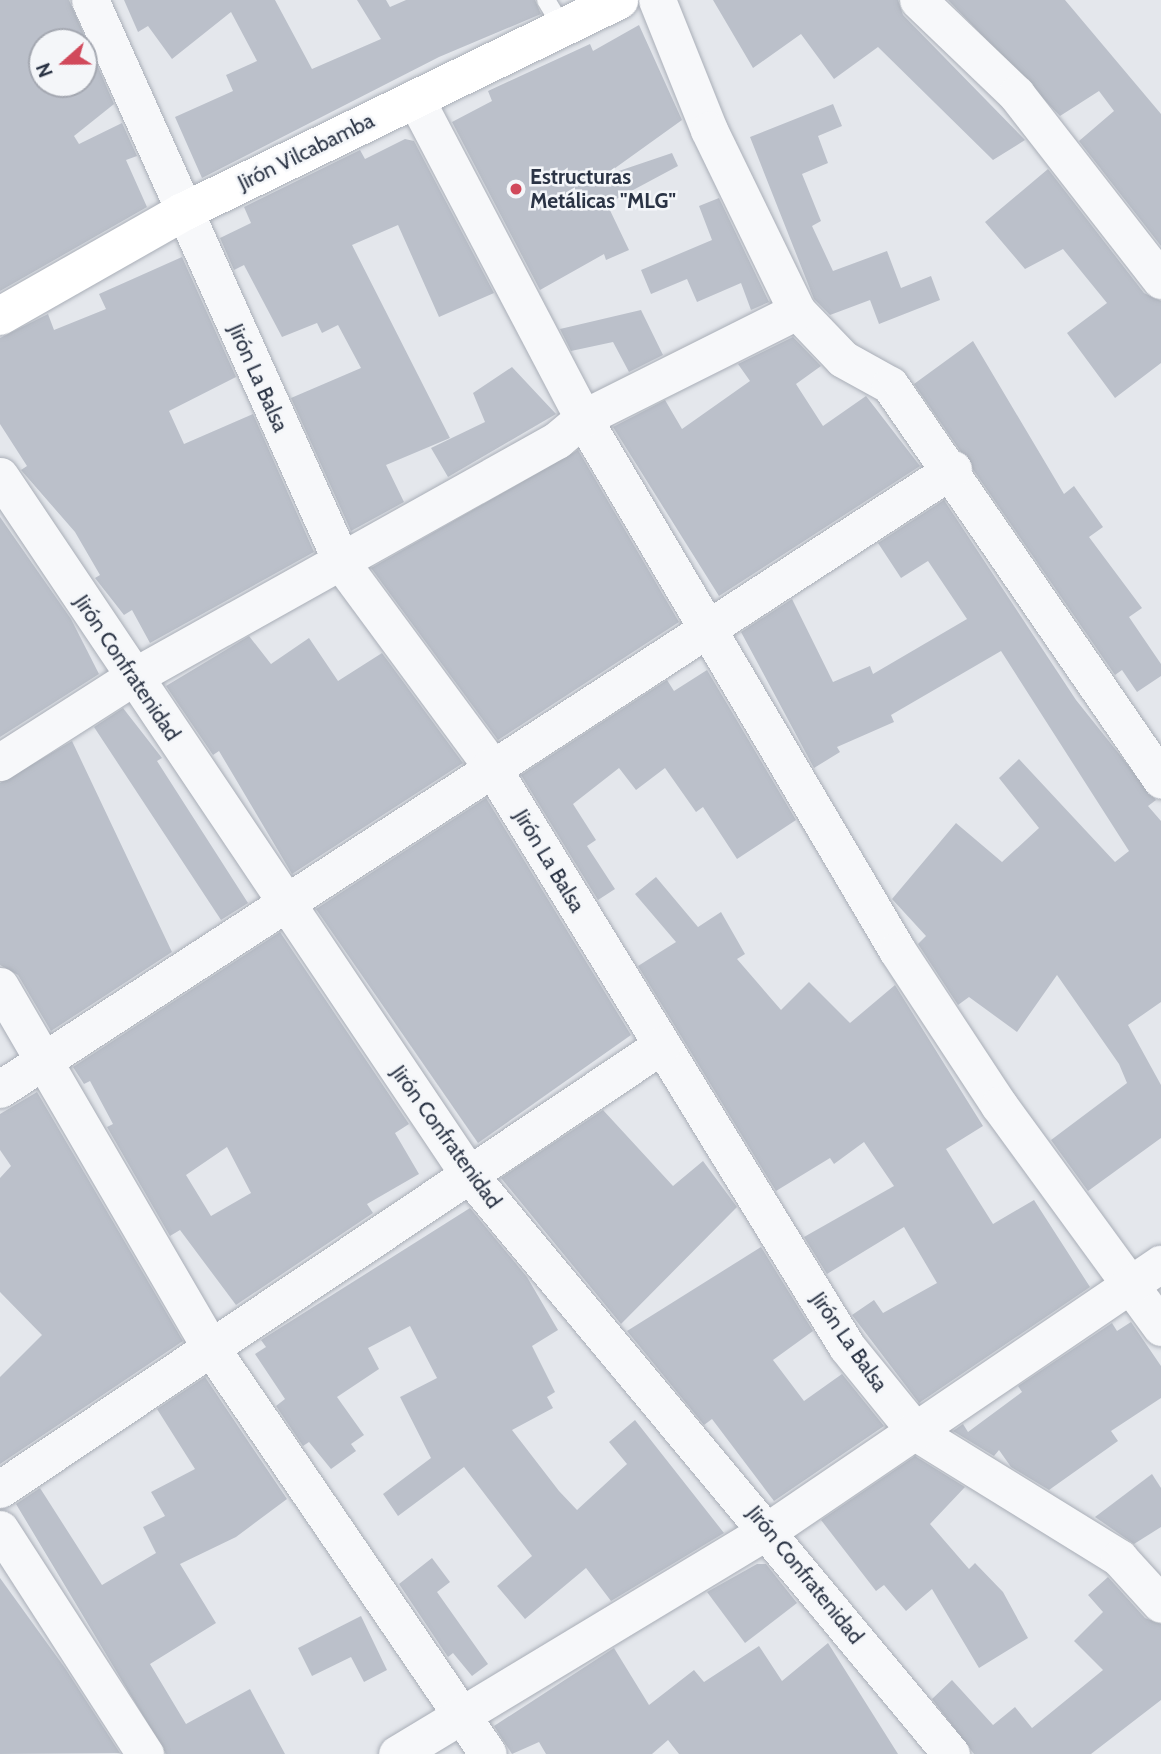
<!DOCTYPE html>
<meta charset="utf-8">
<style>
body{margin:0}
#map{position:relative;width:1161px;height:1754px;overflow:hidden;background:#e4e7ec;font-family:Cabin,sans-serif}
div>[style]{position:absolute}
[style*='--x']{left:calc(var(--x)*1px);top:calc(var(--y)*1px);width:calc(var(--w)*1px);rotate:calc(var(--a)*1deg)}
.building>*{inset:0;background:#bbc0ca}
.roads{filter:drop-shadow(0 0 2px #a9aeb7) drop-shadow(0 0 2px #a9aeb7)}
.lane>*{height:18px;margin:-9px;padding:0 9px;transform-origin:9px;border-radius:9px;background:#f7f8fa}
.street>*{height:37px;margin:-18.5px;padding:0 18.5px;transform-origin:18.5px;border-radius:18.5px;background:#f7f8fa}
.primary>*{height:38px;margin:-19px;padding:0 19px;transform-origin:19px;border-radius:19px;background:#fff}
.dots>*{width:19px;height:19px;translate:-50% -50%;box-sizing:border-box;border:4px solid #f4f6f9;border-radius:50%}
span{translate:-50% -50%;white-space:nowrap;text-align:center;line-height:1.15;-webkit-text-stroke:5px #f4f6f9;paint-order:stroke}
.street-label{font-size:21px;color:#2b3445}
.poi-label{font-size:21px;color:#2b3445;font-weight:700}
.left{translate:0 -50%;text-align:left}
.north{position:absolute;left:28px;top:28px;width:70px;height:70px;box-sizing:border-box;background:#f4f6f9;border:2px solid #a4a8b1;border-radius:50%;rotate:249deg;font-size:19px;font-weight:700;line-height:28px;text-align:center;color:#2b3445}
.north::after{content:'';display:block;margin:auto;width:24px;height:32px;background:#d1495b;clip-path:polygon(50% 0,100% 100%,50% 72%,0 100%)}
</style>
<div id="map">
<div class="building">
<div style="clip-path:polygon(evenodd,0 0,69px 0,114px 104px,74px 136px,79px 144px,122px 123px,137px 156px,126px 160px,147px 207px,0 291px,0 0,42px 42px,84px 42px,84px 84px,42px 84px,42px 42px)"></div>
<div style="clip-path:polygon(124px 0,275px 0,312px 69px,381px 39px,357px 0,386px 0,390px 7px,406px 0,535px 0,541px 14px,439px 57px,202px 178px,175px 117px,233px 91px,226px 75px,257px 61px,231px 12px,172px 59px,148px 26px,138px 32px)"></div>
<div style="clip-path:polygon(713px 0,898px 0,903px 15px,1025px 140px,993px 160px,878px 47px,834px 79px,801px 34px,753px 68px)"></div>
<div style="clip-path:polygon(948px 0,1065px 0,1161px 114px,1161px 246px,1079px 141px,1114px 111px,1099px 91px,1060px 116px)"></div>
<div style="clip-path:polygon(639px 25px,682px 120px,604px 176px,672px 153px,678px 166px,607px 204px,629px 250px,606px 260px,604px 254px,540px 290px,452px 122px,492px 101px,488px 91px,590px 44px,593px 51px)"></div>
<div style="clip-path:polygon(833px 104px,842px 126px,818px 136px,828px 163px,802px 174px,821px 221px,812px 226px,833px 271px,887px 251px,901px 288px,931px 276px,940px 300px,879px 324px,870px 300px,830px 315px,814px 299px,750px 137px)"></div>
<div style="clip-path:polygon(405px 139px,414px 141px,494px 293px,439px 317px,398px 225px,352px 245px,450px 438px,386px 465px,404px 502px,351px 531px,291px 398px,361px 368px,338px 325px,322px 333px,317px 323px,282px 337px,244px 265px,234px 270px,220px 238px,251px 223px,244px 207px,360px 150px,365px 159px)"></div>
<div style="clip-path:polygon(1048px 169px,1144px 293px,1161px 301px,1161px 363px,1115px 398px,1067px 333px,1107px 303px,1063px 249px,1025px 269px,985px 222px)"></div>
<div style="clip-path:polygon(719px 198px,769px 302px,751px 310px,741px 283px,697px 302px,687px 279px,651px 294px,641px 270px,712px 240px,699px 206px)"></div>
<div style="clip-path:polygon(182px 257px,236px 377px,169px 411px,184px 444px,253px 414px,314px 552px,150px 643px,132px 610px,124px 615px,95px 578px,100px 575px,75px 532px,21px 470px,27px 466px,0 424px,0 338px,48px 314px,54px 330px,106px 309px,99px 294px)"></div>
<div style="clip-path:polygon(641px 310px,663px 355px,629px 372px,613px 342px,571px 351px,560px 329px)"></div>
<div style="clip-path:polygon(793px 337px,821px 366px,796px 384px,823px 426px,866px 396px,920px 466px,719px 596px,613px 427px,665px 400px,682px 429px,750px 381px,738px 364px)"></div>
<div style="clip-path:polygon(973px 341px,1064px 494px,1074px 486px,1103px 527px,1089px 537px,1142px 608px,1129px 617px,1161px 664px,1161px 676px,1137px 692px,1122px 670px,1115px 675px,914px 384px)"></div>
<div style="clip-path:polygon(512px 367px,556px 414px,448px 477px,431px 448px,485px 422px,473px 393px)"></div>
<div style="clip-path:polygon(578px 450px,679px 622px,498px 740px,371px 568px)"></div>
<div style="clip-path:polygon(944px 500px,1076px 700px,1156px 800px,1148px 806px,1161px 821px,1161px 1002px,1128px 1025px,1161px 1085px,1161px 1138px,1088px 1191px,1051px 1140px,1127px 1083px,1119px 1064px,1057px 975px,1017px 1032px,969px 997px,958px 1005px,918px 944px,926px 936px,892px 899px,956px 823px,1002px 862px,1039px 828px,999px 778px,1019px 759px,1115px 862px,1129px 851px,1001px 651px,891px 715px,894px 722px,837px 747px,840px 752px,814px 768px,741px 632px,792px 599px,833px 682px,870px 666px,873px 674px,967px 619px,928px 561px,901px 578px,878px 543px)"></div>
<div style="clip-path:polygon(0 517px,71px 619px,99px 674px,0 737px)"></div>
<div style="clip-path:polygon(249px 636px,271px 664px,309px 638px,338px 681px,382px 653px,463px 763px,292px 874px,219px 751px,213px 755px,166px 686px)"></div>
<div style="clip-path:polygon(707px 670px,796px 820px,737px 859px,703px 807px,696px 812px,665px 768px,636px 790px,619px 768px,573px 804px,596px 840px,587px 846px,615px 889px,598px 900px,521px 775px,667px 680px,674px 691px)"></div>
<div style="clip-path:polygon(123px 708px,162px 758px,157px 761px,248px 903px,221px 920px,94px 727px)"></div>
<div style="clip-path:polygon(72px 741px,172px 952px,51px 1031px,18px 975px,0 965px,0 783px)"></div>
<div style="clip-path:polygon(486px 798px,631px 1035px,478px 1143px,316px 909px)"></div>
<div style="clip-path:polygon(656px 877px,698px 927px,721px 912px,745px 954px,737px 959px,781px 1010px,809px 982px,850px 1023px,895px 985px,983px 1126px,946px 1149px,993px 1224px,1034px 1200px,1090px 1287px,919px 1403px,852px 1315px,874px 1300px,883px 1313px,937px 1283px,904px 1227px,827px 1274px,804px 1237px,894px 1186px,864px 1142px,834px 1164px,830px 1158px,776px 1191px,638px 966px,676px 942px,635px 894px)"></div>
<div style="clip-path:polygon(evenodd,280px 932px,409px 1124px,395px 1133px,419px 1174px,367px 1204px,373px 1213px,236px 1305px,180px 1230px,170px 1236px,107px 1127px,113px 1124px,90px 1081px,84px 1084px,73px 1067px,280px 932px,227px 1147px,251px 1193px,211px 1216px,186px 1175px,227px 1147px)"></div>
<div style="clip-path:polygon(37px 1092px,183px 1341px,0 1464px,0 1377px,42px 1335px,0 1292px,0 1178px,11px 1166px,0 1150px,0 1114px)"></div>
<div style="clip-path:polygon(603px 1110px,673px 1186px,703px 1161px,737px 1207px,621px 1324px,501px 1178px)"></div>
<div style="clip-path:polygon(470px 1208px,527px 1277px,558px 1330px,532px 1346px,555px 1392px,547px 1397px,553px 1408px,512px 1430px,559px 1491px,577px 1510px,627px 1464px,609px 1442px,635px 1420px,724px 1533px,611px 1601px,586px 1568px,525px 1619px,497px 1586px,532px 1556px,464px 1467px,398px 1516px,383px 1494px,431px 1458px,400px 1397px,437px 1378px,410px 1326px,368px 1348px,379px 1369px,337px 1397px,364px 1435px,351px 1444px,356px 1451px,331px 1469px,309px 1442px,303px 1446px,276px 1406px,285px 1399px,255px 1354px,266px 1347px,261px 1340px)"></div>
<div style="clip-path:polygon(761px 1247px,813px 1331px,773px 1360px,804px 1401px,842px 1374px,884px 1426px,774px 1501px,712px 1419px,704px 1425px,627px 1331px)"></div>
<div style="clip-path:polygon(1131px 1322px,1161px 1366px,1161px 1398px,1111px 1431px,1118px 1441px,1049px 1490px,1011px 1467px,999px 1450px,994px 1456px,953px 1431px,963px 1424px,968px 1432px,1022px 1392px,1018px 1386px,1112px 1323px,1117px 1331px)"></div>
<div style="clip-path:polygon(205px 1377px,287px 1499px,236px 1537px,180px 1564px,216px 1623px,150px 1664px,186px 1724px,250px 1689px,285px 1754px,166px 1754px,16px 1504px,40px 1488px,102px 1585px,156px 1553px,143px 1527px,165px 1516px,151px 1492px,195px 1469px,157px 1409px)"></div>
<div style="clip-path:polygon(915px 1456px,965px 1487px,930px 1524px,969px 1569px,975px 1563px,1003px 1592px,1028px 1638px,979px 1668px,932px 1589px,906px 1611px,884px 1585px,876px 1591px,821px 1520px)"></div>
<div style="clip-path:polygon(1152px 1474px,1161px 1488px,1161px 1527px,1134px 1544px,1095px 1517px)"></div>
<div style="clip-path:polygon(432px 1558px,450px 1582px,437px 1592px,488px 1664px,472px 1676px,453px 1653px,448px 1657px,399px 1584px)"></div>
<div style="clip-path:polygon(757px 1564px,766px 1564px,797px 1603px,745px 1643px,707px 1592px)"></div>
<div style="clip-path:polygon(1108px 1577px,1145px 1618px,1161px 1624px,1161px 1700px,1091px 1754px,974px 1754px,932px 1699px,952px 1680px,993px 1725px,1015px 1707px,1032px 1728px,1103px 1670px,1074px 1641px,1103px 1612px,1088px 1595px)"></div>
<div style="clip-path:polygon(0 1578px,65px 1668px,120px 1753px,0 1754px)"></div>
<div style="clip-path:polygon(361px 1616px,387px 1670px,364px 1682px,351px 1657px,312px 1676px,298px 1648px)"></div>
<div style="clip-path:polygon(828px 1643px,898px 1754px,679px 1754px,668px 1740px,652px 1754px,546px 1754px,539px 1742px,512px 1754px,494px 1726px,614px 1648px,649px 1705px,694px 1670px,704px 1682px,759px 1646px,782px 1681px)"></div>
</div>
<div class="roads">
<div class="lane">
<div style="--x:546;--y:0;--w:31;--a:59"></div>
</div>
<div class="street">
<div style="--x:90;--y:0;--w:619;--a:65.88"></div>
<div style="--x:343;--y:565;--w:250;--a:53.6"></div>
<div style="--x:491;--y:766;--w:681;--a:58.5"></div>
<div style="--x:847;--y:1347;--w:111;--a:50.9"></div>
<div style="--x:917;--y:1433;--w:238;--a:31.7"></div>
<div style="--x:1119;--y:1558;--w:62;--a:47.6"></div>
<div style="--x:657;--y:0;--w:140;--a:68.2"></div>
<div style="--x:709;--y:130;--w:201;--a:64.1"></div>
<div style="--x:797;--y:311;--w:66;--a:46.2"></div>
<div style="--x:843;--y:359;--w:54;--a:29"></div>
<div style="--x:890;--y:385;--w:479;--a:55.5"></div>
<div style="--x:918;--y:0;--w:136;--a:43.8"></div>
<div style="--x:1016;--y:94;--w:236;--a:52.1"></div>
<div style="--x:415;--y:98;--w:361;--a:62.3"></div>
<div style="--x:583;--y:418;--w:618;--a:59.45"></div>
<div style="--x:897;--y:950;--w:186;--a:56.7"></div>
<div style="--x:999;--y:1105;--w:275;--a:53.9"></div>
<div style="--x:0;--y:476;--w:838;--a:56.14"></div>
<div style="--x:467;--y:1172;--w:757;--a:50.25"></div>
<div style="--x:0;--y:762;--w:158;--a:-32.6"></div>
<div style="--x:133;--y:677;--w:486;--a:-29.2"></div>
<div style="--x:557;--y:440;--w:34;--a:-40"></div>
<div style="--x:583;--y:418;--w:239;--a:-26.6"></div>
<div style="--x:0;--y:986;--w:419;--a:59.8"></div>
<div style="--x:211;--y:1348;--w:491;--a:55.7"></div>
<div style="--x:0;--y:1089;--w:1137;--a:-33.05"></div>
<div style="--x:0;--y:1489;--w:797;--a:-33.85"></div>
<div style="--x:0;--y:1529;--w:268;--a:57.2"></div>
<div style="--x:397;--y:1754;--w:434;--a:-31.1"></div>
<div style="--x:769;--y:1530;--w:474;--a:-34.2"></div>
</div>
<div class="primary">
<div style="--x:0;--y:316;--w:210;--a:-29.6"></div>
<div style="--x:183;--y:212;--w:485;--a:-25.9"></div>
</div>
</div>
<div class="dots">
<div style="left:516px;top:189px;background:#d1495b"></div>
</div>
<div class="street-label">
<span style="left:306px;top:152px;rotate:-26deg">Jirón Vilcabamba</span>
<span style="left:258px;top:378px;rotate:66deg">Jirón La Balsa</span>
<span style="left:127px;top:668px;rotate:56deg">Jirón Confratenidad</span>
<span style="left:549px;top:861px;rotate:59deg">Jirón La Balsa</span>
<span style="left:446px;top:1137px;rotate:54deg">Jirón Confratenidad</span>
<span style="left:849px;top:1342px;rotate:55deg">Jirón La Balsa</span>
<span style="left:805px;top:1575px;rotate:51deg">Jirón Confratenidad</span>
</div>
<div class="poi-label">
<span class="left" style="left:530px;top:189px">Estructuras<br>Metálicas "MLG"</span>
</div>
<div class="north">N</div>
</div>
